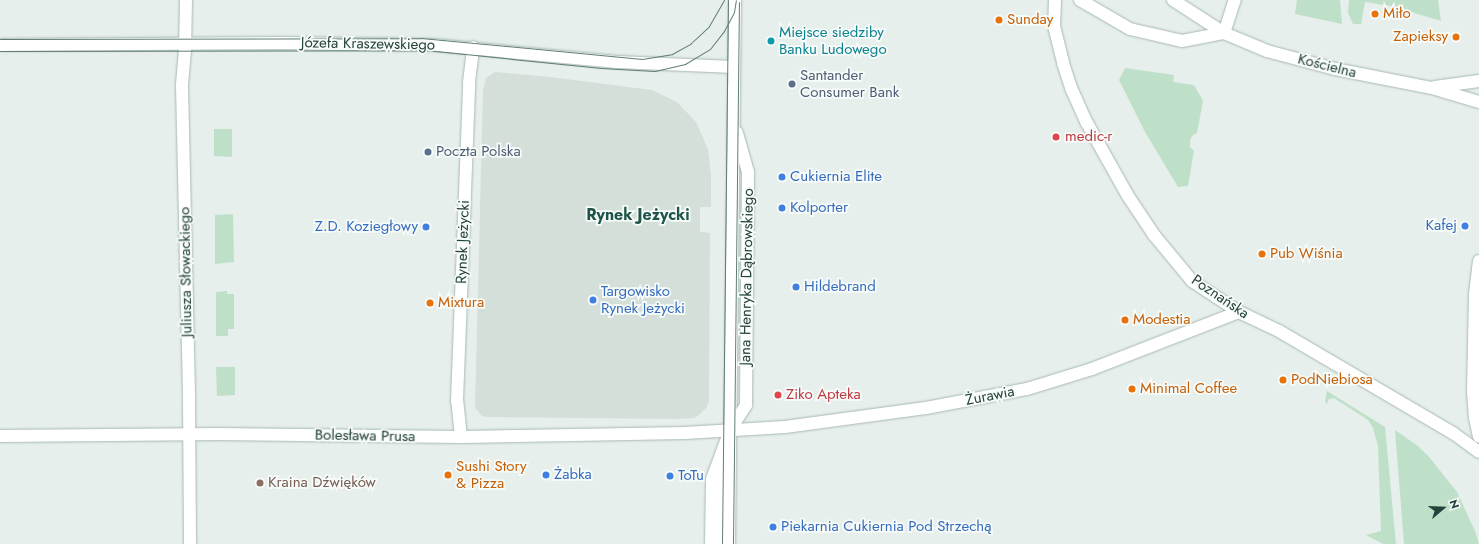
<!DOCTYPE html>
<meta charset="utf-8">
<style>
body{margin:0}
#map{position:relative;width:1479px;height:544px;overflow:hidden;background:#e6efeb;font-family:Jost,sans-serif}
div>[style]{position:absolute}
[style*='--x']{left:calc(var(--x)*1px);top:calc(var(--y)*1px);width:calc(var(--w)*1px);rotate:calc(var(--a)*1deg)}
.built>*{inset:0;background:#d4dfda}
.green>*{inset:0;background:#bfe0c8}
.roads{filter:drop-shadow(0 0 1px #a8b8b2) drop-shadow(0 0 1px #a8b8b2)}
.service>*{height:12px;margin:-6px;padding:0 6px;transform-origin:6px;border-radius:6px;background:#fff}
.minor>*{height:12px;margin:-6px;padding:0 6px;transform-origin:6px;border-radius:6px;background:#fff}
.tertiary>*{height:12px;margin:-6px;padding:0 6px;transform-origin:6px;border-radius:6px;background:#fff}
.tram>*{height:1px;margin:-0.5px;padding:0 0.5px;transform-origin:0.5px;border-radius:0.5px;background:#5f7d75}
.dots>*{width:11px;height:11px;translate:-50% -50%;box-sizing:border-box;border:2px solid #f7fbf9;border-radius:50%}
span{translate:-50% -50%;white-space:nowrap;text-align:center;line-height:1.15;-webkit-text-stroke:3.5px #f7fbf9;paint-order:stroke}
.food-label{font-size:15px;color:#c56008}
.left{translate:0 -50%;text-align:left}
.right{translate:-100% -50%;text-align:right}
.culture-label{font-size:15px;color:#0d838f}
.street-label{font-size:15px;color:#24423a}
.service-label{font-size:15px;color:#4e5e75}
.health-label{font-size:15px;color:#be3a42}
.shop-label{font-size:15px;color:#366cbe}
.education-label{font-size:15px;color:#785e54}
.neighbourhood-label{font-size:16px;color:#1f5548;font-weight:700}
.north{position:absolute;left:1423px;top:488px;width:40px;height:40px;-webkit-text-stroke:3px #f7fbf9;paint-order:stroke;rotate:71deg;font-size:11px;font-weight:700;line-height:16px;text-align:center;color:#24423a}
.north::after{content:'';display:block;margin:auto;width:14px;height:18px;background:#24423a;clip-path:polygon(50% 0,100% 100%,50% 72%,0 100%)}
</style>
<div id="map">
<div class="built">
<div style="clip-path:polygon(495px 72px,550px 77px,652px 90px,677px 102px,696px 122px,708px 149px,711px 176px,711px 207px,700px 207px,700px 232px,710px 233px,709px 400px,707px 407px,699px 415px,694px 418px,676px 419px,488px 417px,482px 416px,475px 408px,483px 90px,486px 78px)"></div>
</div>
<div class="green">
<div style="clip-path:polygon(1297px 0,1340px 0,1342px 24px,1295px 14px)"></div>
<div style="clip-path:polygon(1349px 0,1438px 0,1441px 21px,1391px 6px,1365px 2px,1361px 24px,1353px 24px,1348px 13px)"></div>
<div style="clip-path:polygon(1125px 68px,1174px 75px,1173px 82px,1194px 85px,1203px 101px,1197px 133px,1192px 136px,1190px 141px,1190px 147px,1194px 151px,1188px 186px,1178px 187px,1145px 132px,1119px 80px)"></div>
<div style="clip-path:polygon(214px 129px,232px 129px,232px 157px,214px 156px)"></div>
<div style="clip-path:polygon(233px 214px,234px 262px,215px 264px,215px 215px)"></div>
<div style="clip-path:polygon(227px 291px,227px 294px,234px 294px,234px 329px,228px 329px,228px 336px,216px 336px,216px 292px)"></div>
<div style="clip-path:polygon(216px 367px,235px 367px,235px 395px,217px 396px)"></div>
<div style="clip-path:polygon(1327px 391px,1385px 427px,1396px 544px,1383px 544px,1366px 535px,1381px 531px,1378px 446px,1373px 428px,1368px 420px,1334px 398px,1329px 399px,1327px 404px,1325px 402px)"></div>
<div style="clip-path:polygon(1395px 430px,1418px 446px,1430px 458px,1457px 492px,1475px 531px,1479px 544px,1404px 544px)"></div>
</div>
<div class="roads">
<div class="service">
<div style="--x:722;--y:544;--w:67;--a:-89.1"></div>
<div style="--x:723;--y:477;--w:23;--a:-83"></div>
</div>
<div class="minor">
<div style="--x:186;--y:0;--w:50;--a:91.1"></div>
<div style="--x:185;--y:50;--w:36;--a:95"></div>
<div style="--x:182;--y:86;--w:314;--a:88.7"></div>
<div style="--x:189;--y:400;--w:144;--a:89.6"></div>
<div style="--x:1055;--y:0;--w:26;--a:92"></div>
<div style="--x:1054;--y:26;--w:38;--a:76"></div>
<div style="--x:1063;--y:63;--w:28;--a:72"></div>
<div style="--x:1072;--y:90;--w:36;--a:66"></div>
<div style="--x:1087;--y:123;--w:84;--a:60.7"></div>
<div style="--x:1128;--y:196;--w:47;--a:56.3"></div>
<div style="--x:1154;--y:235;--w:60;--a:50.4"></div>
<div style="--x:1192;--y:281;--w:56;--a:33.4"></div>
<div style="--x:1239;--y:312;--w:44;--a:25.4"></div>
<div style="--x:1279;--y:331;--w:202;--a:30.4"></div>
<div style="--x:1453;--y:433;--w:32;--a:36"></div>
<div style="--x:1224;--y:33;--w:35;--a:-72"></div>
<div style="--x:1479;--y:261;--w:34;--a:97"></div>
<div style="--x:1475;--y:295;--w:96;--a:91.2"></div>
<div style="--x:1473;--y:391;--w:27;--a:86"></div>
<div style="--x:1475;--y:418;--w:19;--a:78"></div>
<div style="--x:0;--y:436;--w:219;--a:-0.5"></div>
<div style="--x:219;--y:434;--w:242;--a:0.7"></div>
<div style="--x:461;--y:437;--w:224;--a:-1"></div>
<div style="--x:685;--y:433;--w:100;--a:-3.4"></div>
<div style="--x:785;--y:427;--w:142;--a:-7.7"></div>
<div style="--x:926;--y:408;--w:103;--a:-10.7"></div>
<div style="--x:1027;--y:389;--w:68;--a:-17.1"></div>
<div style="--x:1092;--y:369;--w:158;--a:-21.2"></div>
<div style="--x:461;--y:437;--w:36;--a:-96"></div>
<div style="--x:457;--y:401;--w:319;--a:-87.8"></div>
<div style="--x:469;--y:82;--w:35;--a:-83"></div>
</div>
<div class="tertiary">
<div style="--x:1080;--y:0;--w:58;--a:30.1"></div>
<div style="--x:1130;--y:29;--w:53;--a:13"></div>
<div style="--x:1182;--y:41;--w:43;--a:-10.8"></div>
<div style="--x:1173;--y:0;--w:61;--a:32.9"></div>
<div style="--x:1224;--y:33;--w:47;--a:22.7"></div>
<div style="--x:1267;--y:51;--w:70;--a:14.8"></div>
<div style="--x:1335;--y:69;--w:99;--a:11.1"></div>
<div style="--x:1432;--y:88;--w:49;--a:16.6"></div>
<div style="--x:0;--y:45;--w:282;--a:-0.4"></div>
<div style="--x:282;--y:43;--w:152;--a:0.8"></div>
<div style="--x:434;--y:45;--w:184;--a:5.3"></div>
<div style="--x:617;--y:62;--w:117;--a:2.4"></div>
<div style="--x:1435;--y:87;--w:44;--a:-7.8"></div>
<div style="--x:711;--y:544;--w:65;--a:-89.1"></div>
<div style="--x:712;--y:479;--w:52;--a:-69.8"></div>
<div style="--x:730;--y:430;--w:30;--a:-57"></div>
<div style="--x:746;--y:405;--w:4;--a:-90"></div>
<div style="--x:746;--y:401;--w:229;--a:-89.5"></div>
<div style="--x:748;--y:172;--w:41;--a:-105.8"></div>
<div style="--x:729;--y:544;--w:544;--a:-89.37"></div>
</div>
</div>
<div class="tram">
<div style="--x:0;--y:39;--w:421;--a:-0.1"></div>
<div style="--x:421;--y:38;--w:222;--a:5.4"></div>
<div style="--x:642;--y:59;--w:30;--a:-9"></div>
<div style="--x:672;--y:54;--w:21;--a:-29"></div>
<div style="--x:690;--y:44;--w:26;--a:-43"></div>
<div style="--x:709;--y:26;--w:30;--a:-60"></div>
<div style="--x:0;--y:51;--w:426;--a:-0.1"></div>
<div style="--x:426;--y:50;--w:176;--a:5.9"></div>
<div style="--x:601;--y:68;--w:54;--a:3.2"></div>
<div style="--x:655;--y:71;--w:31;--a:-13"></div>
<div style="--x:685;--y:64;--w:29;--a:-31"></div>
<div style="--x:710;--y:49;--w:23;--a:-52"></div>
<div style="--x:724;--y:31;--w:21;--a:-62"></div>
<div style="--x:734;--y:12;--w:12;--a:-81"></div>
<div style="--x:722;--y:544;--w:544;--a:-89.37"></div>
<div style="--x:733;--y:544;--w:542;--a:-89.37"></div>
</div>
<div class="dots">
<div style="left:1375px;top:14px;background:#e8710a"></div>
<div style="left:999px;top:20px;background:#e8710a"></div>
<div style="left:1456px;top:37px;background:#e8710a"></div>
<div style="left:771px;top:41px;background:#0f9aa8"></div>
<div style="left:792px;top:84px;background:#5c6f8a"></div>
<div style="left:1056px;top:137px;background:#e0444e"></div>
<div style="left:428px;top:152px;background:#5c6f8a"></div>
<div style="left:782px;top:177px;background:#3f7fe0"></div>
<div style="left:782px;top:208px;background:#3f7fe0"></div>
<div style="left:1465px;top:226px;background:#3f7fe0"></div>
<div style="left:426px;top:227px;background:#3f7fe0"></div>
<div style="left:1262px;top:254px;background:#e8710a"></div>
<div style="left:796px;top:287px;background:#3f7fe0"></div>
<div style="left:593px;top:300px;background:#3f7fe0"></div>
<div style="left:430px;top:303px;background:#e8710a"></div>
<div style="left:1125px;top:320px;background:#e8710a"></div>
<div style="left:1283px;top:380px;background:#e8710a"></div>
<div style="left:1132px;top:389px;background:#e8710a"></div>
<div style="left:778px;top:395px;background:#e0444e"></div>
<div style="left:448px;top:475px;background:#e8710a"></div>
<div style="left:546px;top:475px;background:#3f7fe0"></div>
<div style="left:670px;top:476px;background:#3f7fe0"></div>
<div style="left:260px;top:483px;background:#8d6e63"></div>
<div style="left:773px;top:527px;background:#3f7fe0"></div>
</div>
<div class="food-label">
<span class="left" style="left:1383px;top:14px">Miło</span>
<span class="left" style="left:1007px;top:20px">Sunday</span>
<span class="right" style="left:1448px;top:37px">Zapieksy</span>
<span class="left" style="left:1270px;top:254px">Pub Wiśnia</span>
<span class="left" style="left:438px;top:303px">Mixtura</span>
<span class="left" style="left:1133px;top:320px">Modestia</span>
<span class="left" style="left:1291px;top:380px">PodNiebiosa</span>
<span class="left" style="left:1140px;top:389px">Minimal Coffee</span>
<span class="left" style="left:456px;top:475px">Sushi Story<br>&amp; Pizza</span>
</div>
<div class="culture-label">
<span class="left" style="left:779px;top:41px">Miejsce siedziby<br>Banku Ludowego</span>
</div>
<div class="street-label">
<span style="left:368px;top:44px;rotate:1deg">Józefa Kraszewskiego</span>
<span style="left:1327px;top:66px;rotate:14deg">Kościelna</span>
<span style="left:463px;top:242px;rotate:-88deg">Rynek Jeżycki</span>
<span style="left:186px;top:272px;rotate:-91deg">Juliusza Słowackiego</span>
<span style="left:747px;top:277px;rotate:-89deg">Jana Henryka Dąbrowskiego</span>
<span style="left:1220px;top:297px;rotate:34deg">Poznańska</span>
<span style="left:990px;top:396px;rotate:-11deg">Żurawia</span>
<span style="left:365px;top:436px;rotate:1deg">Bolesława Prusa</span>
</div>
<div class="service-label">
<span class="left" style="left:800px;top:84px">Santander<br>Consumer Bank</span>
<span class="left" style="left:436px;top:152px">Poczta Polska</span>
</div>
<div class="health-label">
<span class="left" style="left:1065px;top:137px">medic-r</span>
<span class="left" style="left:786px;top:395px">Ziko Apteka</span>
</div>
<div class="shop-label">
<span class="left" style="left:790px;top:177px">Cukiernia Elite</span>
<span class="left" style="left:790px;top:208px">Kolporter</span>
<span class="right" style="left:1457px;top:226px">Kafej</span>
<span class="right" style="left:418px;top:227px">Z.D. Koziegłowy</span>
<span class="left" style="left:804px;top:287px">Hildebrand</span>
<span class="left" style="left:601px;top:300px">Targowisko<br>Rynek Jeżycki</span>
<span class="left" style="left:554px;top:475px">Żabka</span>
<span class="left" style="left:678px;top:476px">ToTu</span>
<span class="left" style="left:781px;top:527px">Piekarnia Cukiernia Pod Strzechą</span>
</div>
<div class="education-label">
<span class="left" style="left:268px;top:483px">Kraina Dźwięków</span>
</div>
<div class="neighbourhood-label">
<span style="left:638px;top:215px">Rynek Jeżycki</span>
</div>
<div class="north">N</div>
</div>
